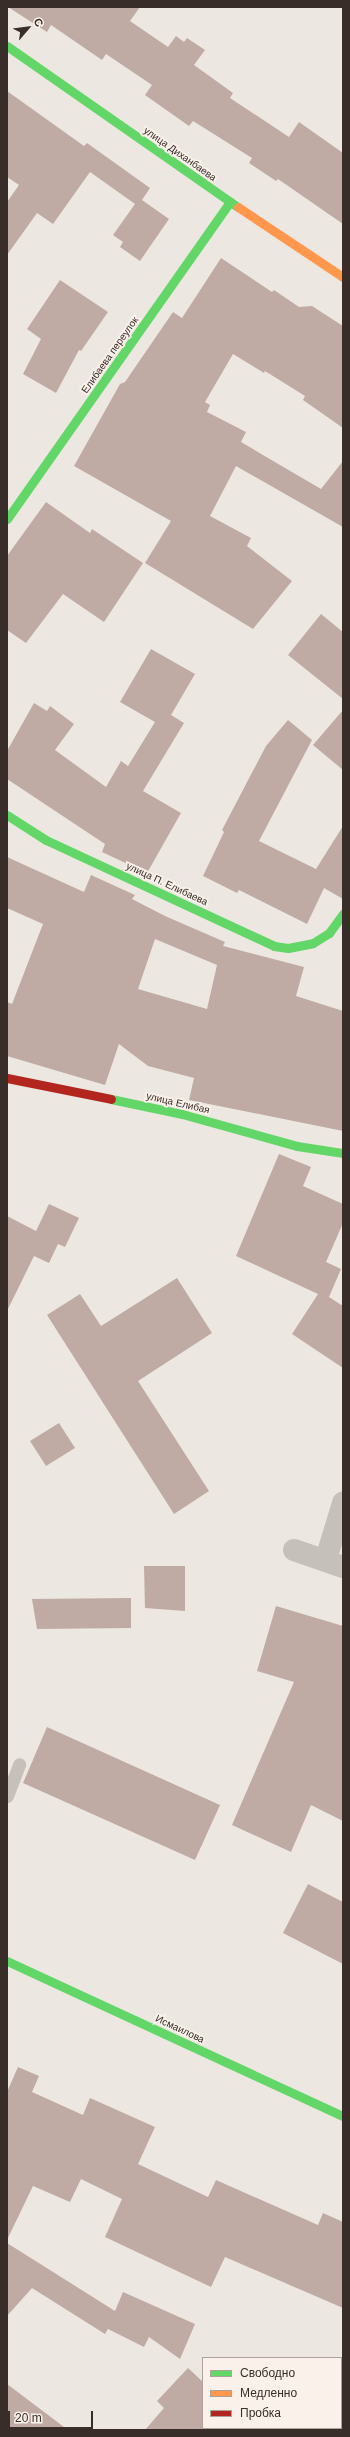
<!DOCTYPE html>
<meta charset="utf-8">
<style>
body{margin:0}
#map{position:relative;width:350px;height:2437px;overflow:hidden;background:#ede7e2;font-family:Arial,sans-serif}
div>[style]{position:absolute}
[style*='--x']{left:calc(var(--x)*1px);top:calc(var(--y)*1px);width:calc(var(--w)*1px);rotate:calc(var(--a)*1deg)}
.building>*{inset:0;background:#c0aba4}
.lane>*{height:13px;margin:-6.5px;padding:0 6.5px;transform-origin:6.5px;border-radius:6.5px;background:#c6c0bb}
.street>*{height:22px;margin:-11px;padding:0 11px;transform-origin:11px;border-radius:11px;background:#c6c0bb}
.fast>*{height:9px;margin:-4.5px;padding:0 4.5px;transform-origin:4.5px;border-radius:4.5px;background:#63d668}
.slow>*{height:9px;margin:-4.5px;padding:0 4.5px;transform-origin:4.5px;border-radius:4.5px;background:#ff974d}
.jam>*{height:9px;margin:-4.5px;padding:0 4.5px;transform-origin:4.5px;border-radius:4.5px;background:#b3261e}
span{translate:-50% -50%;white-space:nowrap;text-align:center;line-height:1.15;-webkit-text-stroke:3.5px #faf2ea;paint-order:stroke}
.street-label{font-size:10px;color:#382d29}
.frame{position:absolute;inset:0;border:8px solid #382d29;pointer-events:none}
.legend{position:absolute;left:202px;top:2357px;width:140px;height:72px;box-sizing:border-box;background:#faf2ea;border:1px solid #aca39d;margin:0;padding:5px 7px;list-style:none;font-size:12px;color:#382d29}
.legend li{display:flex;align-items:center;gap:8px;height:20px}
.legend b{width:20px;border:1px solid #aca39d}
.north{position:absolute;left:8px;top:8px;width:40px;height:40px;-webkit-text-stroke:3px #faf2ea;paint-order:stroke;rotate:62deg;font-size:11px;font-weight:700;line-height:16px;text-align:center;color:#382d29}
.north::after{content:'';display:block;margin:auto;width:14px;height:18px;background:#382d29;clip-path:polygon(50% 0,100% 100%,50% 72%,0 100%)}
.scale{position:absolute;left:8px;top:2411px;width:85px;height:18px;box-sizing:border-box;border:2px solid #382d29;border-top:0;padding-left:5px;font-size:12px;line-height:14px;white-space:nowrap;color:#382d29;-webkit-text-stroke:3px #faf2ea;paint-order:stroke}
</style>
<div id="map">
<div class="building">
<div style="clip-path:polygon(8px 7px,140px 7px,130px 21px,168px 47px,176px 36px,184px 42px,187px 38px,205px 50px,194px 65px,233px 93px,230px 98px,289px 137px,299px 122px,343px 153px,343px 224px,278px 179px,276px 181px,249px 163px,252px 158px,193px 121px,189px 126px,145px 95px,152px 85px,106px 54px,102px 60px,51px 25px,47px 32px)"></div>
<div style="clip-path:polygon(7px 91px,84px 146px,87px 143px,150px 188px,142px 200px,169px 219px,140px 261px,120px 247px,123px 242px,113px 235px,135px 204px,90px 172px,53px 224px,37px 213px,7px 255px,7px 202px,19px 185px,7px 177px)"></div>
<div style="clip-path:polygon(221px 258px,272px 292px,274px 290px,299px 307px,312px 306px,343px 326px,343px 428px,303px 400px,305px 396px,265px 371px,264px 373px,233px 354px,205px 402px,210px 405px,207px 412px,246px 432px,241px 442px,321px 489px,343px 461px,343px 527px,236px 466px,210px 516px,251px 538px,247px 546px,292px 581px,253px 629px,145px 563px,171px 521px,74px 466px,120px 384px,125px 382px,173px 312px,182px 318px)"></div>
<div style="clip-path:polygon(60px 280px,108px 312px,81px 351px,79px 350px,56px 393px,23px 374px,41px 339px,27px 329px)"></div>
<div style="clip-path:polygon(46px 502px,90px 533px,92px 529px,143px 563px,104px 622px,63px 594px,26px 643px,7px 630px,7px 556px)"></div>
<div style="clip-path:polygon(321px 614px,343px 632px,343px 699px,288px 655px)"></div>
<div style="clip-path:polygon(151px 649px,195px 674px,171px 715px,184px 723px,143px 791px,181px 813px,147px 873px,102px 852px,105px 844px,7px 779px,7px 751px,34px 703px,47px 711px,50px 706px,74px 724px,55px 750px,106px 787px,121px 761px,128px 766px,155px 722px,120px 702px)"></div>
<div style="clip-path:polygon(343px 710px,343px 770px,313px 745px)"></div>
<div style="clip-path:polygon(288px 720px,312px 740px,259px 841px,316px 869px,343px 826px,343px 899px,324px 888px,307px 924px,239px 890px,237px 893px,203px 876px,224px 832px,222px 830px,266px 746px)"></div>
<div style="clip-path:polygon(evenodd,7px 857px,84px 892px,91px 875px,135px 895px,132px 899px,165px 916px,225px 942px,223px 946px,304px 967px,296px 996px,343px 1011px,343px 1131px,189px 1100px,194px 1078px,148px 1066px,119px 1044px,105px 1085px,7px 1056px,7px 1002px,12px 1004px,43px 924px,7px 908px,7px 857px,155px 939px,217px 965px,207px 1009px,138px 989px,155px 939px)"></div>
<div style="clip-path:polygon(279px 1154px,311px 1167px,303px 1186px,343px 1204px,343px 1223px,326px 1262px,341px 1269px,329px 1297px,343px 1306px,343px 1368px,292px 1334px,318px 1294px,236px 1256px)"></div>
<div style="clip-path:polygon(49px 1204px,79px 1218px,65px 1247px,58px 1244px,49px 1263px,34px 1256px,7px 1311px,7px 1216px,36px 1231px)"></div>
<div style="clip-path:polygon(177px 1278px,212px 1333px,138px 1381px,209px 1491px,174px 1514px,47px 1315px,80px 1294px,101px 1326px)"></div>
<div style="clip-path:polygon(59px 1423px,75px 1448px,46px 1466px,30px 1441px)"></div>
<div style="clip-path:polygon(144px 1566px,185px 1566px,185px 1611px,145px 1608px)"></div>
<div style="clip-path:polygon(131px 1598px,131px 1628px,37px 1629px,32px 1599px)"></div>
<div style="clip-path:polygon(276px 1606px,343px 1626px,343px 1821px,311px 1805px,291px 1852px,232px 1825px,294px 1682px,257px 1671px)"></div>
<div style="clip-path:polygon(47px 1727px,220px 1805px,195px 1860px,23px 1783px)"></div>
<div style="clip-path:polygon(308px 1884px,343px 1902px,343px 1964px,283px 1933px)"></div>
<div style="clip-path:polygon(18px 2067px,39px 2076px,32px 2092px,83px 2115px,90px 2098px,155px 2127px,138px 2164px,208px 2197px,216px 2180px,318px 2225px,323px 2213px,343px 2222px,343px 2308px,225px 2257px,211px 2287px,105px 2237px,122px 2199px,81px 2179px,70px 2202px,33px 2186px,7px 2240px,7px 2092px)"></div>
<div style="clip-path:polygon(7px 2243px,115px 2311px,123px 2292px,195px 2324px,180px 2359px,149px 2337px,144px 2347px,108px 2329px,105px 2334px,32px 2288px,7px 2316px)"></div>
<div style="clip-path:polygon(188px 2368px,203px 2382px,203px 2430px,145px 2430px,164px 2408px,157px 2401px)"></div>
<div style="clip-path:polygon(7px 2384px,68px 2430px,7px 2430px)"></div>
</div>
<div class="lane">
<div style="--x:7;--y:1796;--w:34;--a:-69"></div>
</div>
<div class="street">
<div style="--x:294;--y:1550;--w:52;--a:19.1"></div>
<div style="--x:326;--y:1559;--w:59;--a:-73.1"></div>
</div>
<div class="fast">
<div style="--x:7;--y:46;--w:282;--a:34.9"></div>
<div style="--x:7;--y:519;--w:388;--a:-54.9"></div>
<div style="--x:7;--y:815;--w:46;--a:32.7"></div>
<div style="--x:46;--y:840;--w:251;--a:24.9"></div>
<div style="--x:274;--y:946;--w:14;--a:8"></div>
<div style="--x:288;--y:948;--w:25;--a:-11"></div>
<div style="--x:313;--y:943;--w:19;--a:-32"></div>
<div style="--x:329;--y:933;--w:24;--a:-54"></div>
<div style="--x:111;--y:1099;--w:73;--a:11.9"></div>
<div style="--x:182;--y:1114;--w:119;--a:15.5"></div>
<div style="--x:297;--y:1146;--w:47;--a:8.7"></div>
<div style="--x:7;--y:1961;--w:370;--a:24.8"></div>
</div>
<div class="slow">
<div style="--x:238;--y:207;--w:126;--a:33.7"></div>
</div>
<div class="jam">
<div style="--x:7;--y:1078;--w:106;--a:11.4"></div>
</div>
<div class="street-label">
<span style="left:180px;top:154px;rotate:35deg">улица Диханбаева</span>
<span style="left:110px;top:355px;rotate:-55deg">Елибаева переулок</span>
<span style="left:167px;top:884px;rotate:25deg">улица П. Елибаева</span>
<span style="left:178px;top:1103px;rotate:13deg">улица Елибая</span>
<span style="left:180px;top:2029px;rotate:25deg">Исмаилова</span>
</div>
<div class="frame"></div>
<ul class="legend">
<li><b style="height:5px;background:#63d668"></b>Свободно</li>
<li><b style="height:5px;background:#ff974d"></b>Медленно</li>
<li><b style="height:5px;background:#b3261e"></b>Пробка</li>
</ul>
<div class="north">С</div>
<div class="scale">20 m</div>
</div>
